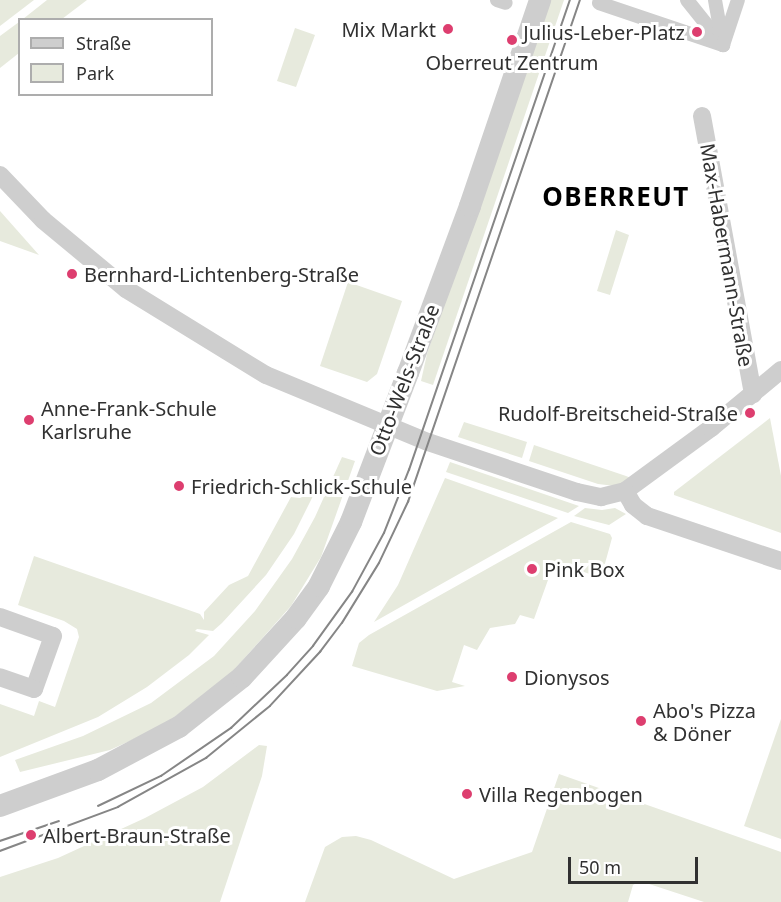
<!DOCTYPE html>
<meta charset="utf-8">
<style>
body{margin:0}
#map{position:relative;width:781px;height:902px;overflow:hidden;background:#fff;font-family:"Noto Sans",sans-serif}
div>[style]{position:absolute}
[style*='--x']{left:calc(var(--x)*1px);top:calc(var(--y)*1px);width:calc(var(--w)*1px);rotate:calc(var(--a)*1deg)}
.green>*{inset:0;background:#e7eadd}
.pedestrian>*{height:14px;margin:-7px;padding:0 7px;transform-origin:7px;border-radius:7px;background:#cecece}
.minor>*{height:18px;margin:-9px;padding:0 9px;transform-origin:9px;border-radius:9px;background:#cecece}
.tertiary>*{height:22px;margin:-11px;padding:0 11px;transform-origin:11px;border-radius:11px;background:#cecece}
.tram>*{height:1.5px;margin:-0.75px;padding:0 0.75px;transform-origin:0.75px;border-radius:0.75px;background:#868686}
.dots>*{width:16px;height:16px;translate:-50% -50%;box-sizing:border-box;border:3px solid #fff;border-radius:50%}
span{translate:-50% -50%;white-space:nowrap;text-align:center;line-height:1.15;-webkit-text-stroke:6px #fff;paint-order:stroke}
.poi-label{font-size:20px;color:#313131}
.right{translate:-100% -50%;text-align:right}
.left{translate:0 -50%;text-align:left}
.street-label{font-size:20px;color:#313131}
.district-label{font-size:26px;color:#000;font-weight:700;letter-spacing:1.5px}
.legend{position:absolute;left:18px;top:18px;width:195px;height:78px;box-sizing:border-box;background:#fff;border:2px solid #adadad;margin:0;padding:8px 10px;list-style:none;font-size:18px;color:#313131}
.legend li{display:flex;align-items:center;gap:12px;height:30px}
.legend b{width:30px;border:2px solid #adadad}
.scale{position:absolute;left:568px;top:857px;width:130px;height:27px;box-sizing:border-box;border:3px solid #313131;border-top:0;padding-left:8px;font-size:18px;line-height:21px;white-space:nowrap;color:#313131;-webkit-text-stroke:4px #fff;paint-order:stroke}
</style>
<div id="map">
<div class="green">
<div style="clip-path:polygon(0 0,34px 0,0 26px)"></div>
<div style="clip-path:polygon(47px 0,87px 0,62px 19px,23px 19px)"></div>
<div style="clip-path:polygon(548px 0,564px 0,433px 385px,421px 381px,427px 354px)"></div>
<div style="clip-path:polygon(19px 22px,19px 53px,0 68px,0 36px)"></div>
<div style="clip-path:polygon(295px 28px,315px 35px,296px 87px,277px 81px)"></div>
<div style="clip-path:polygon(0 211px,39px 255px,0 241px)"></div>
<div style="clip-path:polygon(616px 230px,629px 235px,610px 295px,597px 291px)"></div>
<div style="clip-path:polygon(348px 282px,402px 301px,377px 374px,367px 382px,320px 366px)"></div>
<div style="clip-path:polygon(770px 418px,781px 476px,781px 533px,674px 495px,674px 492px)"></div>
<div style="clip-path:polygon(464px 422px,527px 442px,522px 458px,458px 437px)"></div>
<div style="clip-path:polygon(534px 445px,626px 476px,631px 478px,615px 486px,598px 484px,529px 461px)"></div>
<div style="clip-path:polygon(342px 457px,355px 461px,321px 557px,291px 606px,232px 672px,202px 698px,158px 728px,110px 750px,20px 772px,15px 760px,83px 736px,151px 703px,214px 656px,255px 611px,292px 559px,315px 517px)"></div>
<div style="clip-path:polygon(450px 462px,579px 506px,568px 513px,446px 472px)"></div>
<div style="clip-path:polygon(445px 478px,558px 518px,374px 622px,398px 585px)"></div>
<div style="clip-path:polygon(316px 490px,294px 534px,266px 575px,222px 623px,213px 631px,197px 629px,195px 631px,209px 635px,189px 655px,147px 687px,98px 717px,0 757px,0 704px,34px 716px,39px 701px,55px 707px,79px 637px,77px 629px,64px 621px,18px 605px,34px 556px,200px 614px,204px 620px,204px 612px,229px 585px,248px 576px,291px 497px,300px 498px)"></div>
<div style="clip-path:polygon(585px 508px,602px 510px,615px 508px,626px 514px,609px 525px,574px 516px)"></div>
<div style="clip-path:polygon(571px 522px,610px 534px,612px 538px,601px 578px,567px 566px,553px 566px,534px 619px,520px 615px,515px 624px,490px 628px,477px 650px,464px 645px,452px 682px,465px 686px,437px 691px,352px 666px,359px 643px,369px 635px)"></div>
<div style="clip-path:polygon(781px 719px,781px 839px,744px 826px)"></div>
<div style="clip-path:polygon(259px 745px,267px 746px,262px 776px,220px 902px,0 902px,0 877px,58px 858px,145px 818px,203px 787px)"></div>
<div style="clip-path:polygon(559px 774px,781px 852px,781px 902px,704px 902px,640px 881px,633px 885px,628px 902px,305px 902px,325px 847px,342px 837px,356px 836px,371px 840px,454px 879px,532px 852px)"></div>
</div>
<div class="pedestrian">
<div style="--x:497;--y:0;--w:9;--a:18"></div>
<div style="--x:687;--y:0;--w:58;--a:51.3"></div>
<div style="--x:723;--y:45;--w:46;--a:-100.1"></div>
<div style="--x:599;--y:3;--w:131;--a:18.7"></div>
<div style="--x:723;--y:45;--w:47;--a:-71.6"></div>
</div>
<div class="minor">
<div style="--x:702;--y:116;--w:283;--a:79.6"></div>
<div style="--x:0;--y:175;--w:62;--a:46.3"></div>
<div style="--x:43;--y:220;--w:108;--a:39.7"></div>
<div style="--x:126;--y:289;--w:164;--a:31.6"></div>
<div style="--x:266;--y:375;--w:175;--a:22.5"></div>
<div style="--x:428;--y:442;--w:157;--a:18.6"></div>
<div style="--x:577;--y:492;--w:25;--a:12"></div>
<div style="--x:601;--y:497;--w:25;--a:-14"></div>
<div style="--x:625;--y:491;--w:107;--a:-36.2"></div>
<div style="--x:711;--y:428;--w:91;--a:-39.6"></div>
<div style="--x:625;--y:491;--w:16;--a:60"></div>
<div style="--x:633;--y:505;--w:18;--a:38"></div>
<div style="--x:647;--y:516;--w:141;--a:18.6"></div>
<div style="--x:0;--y:617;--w:56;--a:19.7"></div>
<div style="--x:53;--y:636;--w:56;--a:109.7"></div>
<div style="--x:34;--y:689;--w:36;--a:-161"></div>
</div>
<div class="tertiary">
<div style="--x:0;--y:806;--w:104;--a:-20.2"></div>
<div style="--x:98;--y:770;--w:92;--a:-28"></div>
<div style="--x:179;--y:727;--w:80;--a:-38.4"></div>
<div style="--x:242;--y:677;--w:80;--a:-47.5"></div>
<div style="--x:296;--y:618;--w:39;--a:-54"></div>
<div style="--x:319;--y:586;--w:72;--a:-63.4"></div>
<div style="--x:351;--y:522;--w:160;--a:-69.1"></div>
<div style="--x:408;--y:373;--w:178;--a:-69.6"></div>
<div style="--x:470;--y:206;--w:218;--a:-71.2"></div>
</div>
<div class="tram">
<div style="--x:98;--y:806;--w:70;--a:-25.5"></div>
<div style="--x:161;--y:776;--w:85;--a:-34.4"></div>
<div style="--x:231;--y:728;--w:77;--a:-43.4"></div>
<div style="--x:287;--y:675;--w:39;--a:-48"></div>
<div style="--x:313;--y:646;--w:67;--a:-54.2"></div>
<div style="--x:352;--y:592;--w:67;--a:-61.5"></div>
<div style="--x:384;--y:533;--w:68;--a:-68.4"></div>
<div style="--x:409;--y:470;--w:497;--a:-71.1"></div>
<div style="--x:0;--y:841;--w:62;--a:-18.7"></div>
<div style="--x:0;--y:851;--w:126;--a:-20.4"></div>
<div style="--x:118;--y:807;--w:101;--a:-29.1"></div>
<div style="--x:206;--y:758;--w:82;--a:-39.1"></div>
<div style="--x:270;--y:706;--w:74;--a:-47.2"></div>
<div style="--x:320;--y:652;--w:36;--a:-53"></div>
<div style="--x:342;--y:623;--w:70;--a:-58.3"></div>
<div style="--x:379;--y:563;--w:68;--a:-64.6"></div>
<div style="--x:408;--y:502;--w:531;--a:-71.09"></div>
</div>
<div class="dots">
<div style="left:448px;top:29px;background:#dd3e6f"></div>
<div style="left:697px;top:32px;background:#dd3e6f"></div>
<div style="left:512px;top:40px;background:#dd3e6f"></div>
<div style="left:72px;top:274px;background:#dd3e6f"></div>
<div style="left:750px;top:413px;background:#dd3e6f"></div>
<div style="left:29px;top:420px;background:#dd3e6f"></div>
<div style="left:179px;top:486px;background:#dd3e6f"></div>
<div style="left:532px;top:569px;background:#dd3e6f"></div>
<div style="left:512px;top:677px;background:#dd3e6f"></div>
<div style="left:641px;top:721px;background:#dd3e6f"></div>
<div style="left:467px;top:794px;background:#dd3e6f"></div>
<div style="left:31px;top:835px;background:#dd3e6f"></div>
</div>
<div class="poi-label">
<span class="right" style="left:436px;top:29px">Mix Markt</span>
<span class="right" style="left:685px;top:32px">Julius-Leber-Platz</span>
<span style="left:512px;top:62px">Oberreut Zentrum</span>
<span class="left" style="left:84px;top:274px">Bernhard-Lichtenberg-Straße</span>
<span class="left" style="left:41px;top:420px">Anne-Frank-Schule<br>Karlsruhe</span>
<span class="right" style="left:738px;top:413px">Rudolf-Breitscheid-Straße</span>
<span class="left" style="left:191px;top:486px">Friedrich-Schlick-Schule</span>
<span class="left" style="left:544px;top:569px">Pink Box</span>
<span class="left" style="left:524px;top:677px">Dionysos</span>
<span class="left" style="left:653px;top:722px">Abo's Pizza<br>&amp; Döner</span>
<span class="left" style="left:479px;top:794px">Villa Regenbogen</span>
<span class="left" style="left:43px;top:835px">Albert-Braun-Straße</span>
</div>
<div class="street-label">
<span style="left:727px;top:255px;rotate:80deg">Max-Habermann-Straße</span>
<span style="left:404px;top:380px;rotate:-69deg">Otto-Wels-Straße</span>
</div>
<div class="district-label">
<span style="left:616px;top:197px">OBERREUT</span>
</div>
<ul class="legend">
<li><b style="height:8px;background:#cecece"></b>Straße</li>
<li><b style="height:16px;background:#e7eadd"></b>Park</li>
</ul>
<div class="scale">50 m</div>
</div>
